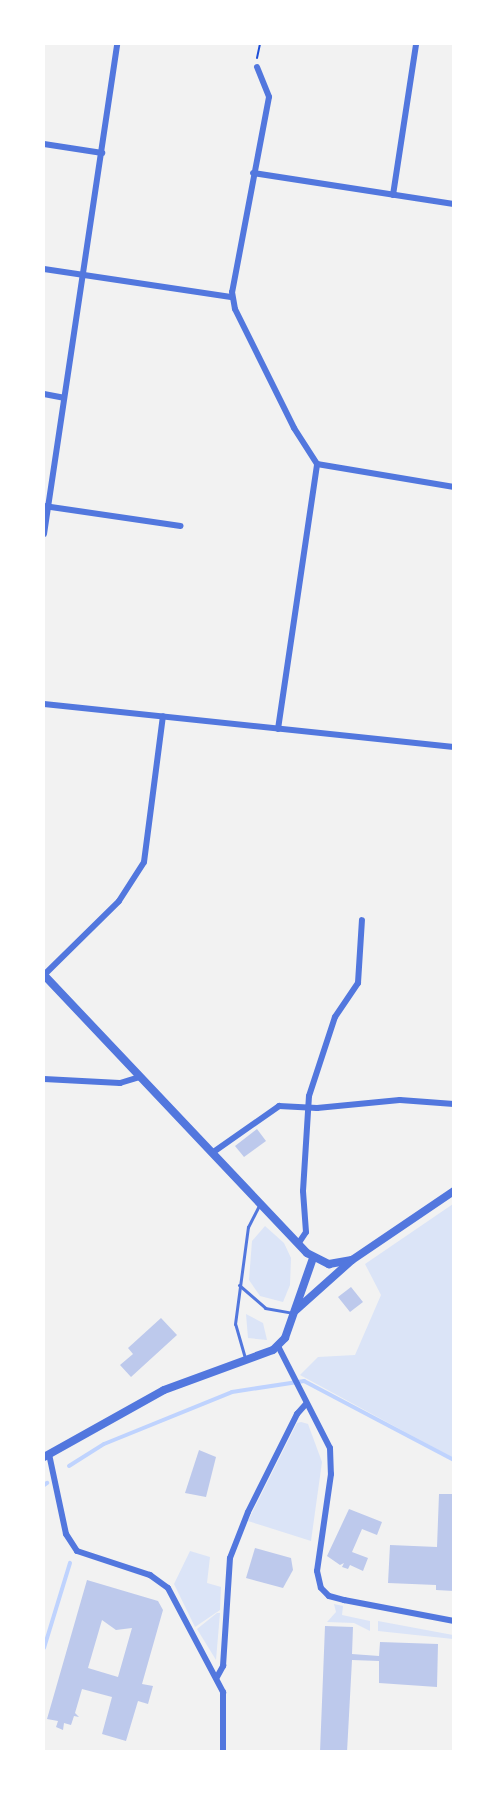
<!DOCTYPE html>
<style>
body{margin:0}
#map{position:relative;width:497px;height:1795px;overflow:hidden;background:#f2f2f2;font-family:Signika,sans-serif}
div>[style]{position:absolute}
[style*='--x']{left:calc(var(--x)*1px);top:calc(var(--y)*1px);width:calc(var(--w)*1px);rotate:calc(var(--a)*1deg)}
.green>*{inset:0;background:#dbe4f7}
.stream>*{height:4px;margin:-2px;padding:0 2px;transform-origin:2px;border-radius:2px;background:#bfd3fe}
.building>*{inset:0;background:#bdc9ec}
.path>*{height:2px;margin:-1px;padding:0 1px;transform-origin:1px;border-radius:1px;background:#1d4ed8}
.service>*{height:3px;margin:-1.5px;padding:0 1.5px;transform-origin:1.5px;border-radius:1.5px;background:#5277de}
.minor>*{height:6px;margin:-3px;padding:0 3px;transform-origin:3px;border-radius:3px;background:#5277de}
.tertiary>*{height:8px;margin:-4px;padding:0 4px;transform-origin:4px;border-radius:4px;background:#5277de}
span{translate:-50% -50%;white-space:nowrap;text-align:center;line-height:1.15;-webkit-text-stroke:4.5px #fff;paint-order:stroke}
.frame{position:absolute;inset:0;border:45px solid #fff;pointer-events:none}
</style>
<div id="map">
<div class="green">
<div style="clip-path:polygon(453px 1204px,453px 1458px,300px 1375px,318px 1357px,355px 1355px,381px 1295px,365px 1264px)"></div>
<div style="clip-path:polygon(265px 1226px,284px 1243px,291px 1258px,290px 1285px,283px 1302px,260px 1296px,249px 1280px,252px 1241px)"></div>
<div style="clip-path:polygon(246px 1314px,263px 1323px,267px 1340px,248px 1338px)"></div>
<div style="clip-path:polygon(301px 1422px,308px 1424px,322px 1462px,311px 1541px,248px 1521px,297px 1423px)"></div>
<div style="clip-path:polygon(190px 1551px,210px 1557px,207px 1583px,221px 1587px,220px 1610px,195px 1627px,174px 1584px)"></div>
<div style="clip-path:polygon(334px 1604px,343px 1606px,342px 1615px,370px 1621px,370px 1631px,354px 1623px,327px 1622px,336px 1612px)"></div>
<div style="clip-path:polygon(217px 1613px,220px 1613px,216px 1660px,197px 1629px)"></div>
<div style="clip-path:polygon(378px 1621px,453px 1635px,453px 1639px,378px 1631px)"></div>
</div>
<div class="stream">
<div style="--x:69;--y:1466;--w:41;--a:-32.2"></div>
<div style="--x:104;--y:1444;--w:138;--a:-22.1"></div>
<div style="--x:232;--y:1392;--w:73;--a:-8.7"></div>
<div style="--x:304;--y:1381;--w:170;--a:27.8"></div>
<div style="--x:44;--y:1485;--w:4;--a:-34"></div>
<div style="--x:44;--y:1648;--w:89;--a:-73"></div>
</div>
<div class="building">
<div style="clip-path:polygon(257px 1129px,266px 1141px,244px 1157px,235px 1146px)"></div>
<div style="clip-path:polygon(351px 1287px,363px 1302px,350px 1312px,338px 1297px)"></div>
<div style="clip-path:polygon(161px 1318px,177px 1335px,131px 1377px,120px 1365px,133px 1354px,128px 1348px)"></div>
<div style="clip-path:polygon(199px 1450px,216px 1457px,206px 1497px,185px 1493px)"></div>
<div style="clip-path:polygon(439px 1494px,454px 1494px,454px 1591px,436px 1590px,436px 1585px,388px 1583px,390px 1545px,437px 1547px)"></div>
<div style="clip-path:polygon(349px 1509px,382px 1522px,377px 1535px,362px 1529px,352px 1552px,368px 1558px,363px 1571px,350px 1565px,348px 1569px,342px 1567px,344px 1563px,340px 1565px,327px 1556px)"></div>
<div style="clip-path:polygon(255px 1548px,291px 1558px,293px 1570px,283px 1588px,246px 1578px)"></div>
<div style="clip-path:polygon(evenodd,87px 1580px,158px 1601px,163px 1610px,142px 1684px,153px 1686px,148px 1704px,138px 1701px,126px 1741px,102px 1734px,112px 1697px,82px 1689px,75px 1713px,79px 1717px,74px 1716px,71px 1725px,64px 1723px,63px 1730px,56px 1727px,58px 1721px,47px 1719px,87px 1580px,102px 1620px,116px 1630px,132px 1628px,118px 1677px,88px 1668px,102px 1620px)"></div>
<div style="clip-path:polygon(325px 1626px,353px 1627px,352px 1654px,379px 1656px,380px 1642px,438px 1644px,437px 1687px,379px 1683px,379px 1661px,352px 1660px,347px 1752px,320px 1752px)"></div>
</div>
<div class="path">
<div style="--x:257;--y:58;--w:14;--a:-78"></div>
</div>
<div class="service">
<div style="--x:239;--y:1285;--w:35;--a:41"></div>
<div style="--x:265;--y:1308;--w:28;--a:10"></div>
<div style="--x:245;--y:1358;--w:35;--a:-106"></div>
<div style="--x:235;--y:1324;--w:98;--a:-82.4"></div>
<div style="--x:248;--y:1227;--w:25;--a:-63"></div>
</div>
<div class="minor">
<div style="--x:257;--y:67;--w:32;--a:68"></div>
<div style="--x:269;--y:97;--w:198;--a:100.7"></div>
<div style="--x:232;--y:292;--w:17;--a:80"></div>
<div style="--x:235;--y:309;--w:133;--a:63.6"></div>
<div style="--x:294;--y:428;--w:43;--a:57.4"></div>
<div style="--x:317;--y:464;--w:139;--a:9.5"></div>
<div style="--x:44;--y:144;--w:59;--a:8.8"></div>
<div style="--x:253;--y:173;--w:203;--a:8.8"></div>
<div style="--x:393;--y:195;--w:153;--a:-81.3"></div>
<div style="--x:44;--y:269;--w:189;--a:8.5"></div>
<div style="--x:44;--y:394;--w:20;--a:11"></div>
<div style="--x:44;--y:506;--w:138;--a:8.3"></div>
<div style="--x:44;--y:534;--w:495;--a:-81.5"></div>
<div style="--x:44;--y:704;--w:412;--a:6"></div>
<div style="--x:278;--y:729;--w:268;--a:-81.6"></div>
<div style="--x:44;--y:975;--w:105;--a:-44.6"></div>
<div style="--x:119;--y:901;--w:46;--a:-57.3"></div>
<div style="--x:144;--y:862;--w:147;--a:-82.6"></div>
<div style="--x:44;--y:1079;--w:76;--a:3"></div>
<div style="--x:120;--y:1083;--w:21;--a:-17"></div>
<div style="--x:212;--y:1153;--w:82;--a:-35"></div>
<div style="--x:279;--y:1106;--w:38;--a:3"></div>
<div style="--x:317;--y:1108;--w:83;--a:-5.5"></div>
<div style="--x:400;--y:1100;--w:54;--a:4.2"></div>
<div style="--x:298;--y:1244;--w:14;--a:-56"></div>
<div style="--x:306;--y:1232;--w:41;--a:-94.2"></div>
<div style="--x:303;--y:1191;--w:95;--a:-86.4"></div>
<div style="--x:309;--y:1096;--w:83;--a:-71.8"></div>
<div style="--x:335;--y:1017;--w:41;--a:-55.9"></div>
<div style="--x:358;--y:983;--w:63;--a:-86.4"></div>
<div style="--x:278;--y:1346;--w:114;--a:63"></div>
<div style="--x:330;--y:1448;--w:26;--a:88"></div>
<div style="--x:331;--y:1474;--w:98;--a:98.2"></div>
<div style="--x:317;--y:1571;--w:17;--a:77"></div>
<div style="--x:321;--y:1588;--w:11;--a:45"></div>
<div style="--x:329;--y:1596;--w:16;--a:15"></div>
<div style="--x:344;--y:1600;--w:112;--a:10.8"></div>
<div style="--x:49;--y:1454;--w:82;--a:78"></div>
<div style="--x:66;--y:1534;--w:20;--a:57"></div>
<div style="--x:77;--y:1551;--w:77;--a:18.2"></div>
<div style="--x:150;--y:1575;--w:22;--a:36"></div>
<div style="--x:168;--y:1588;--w:118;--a:62.1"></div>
<div style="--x:223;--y:1692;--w:60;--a:90"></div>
<div style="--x:217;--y:1677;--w:13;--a:-61"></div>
<div style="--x:223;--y:1666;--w:108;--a:-86.3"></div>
<div style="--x:230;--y:1558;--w:49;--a:-68.6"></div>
<div style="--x:248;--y:1512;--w:110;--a:-63.4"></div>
<div style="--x:297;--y:1414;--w:13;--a:-48"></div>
</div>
<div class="tertiary">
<div style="--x:44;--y:975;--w:383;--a:46.6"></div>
<div style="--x:307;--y:1253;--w:25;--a:27"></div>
<div style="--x:329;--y:1264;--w:23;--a:-10"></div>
<div style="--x:296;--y:1310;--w:75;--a:-41.8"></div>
<div style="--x:352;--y:1260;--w:123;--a:-34.1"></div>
<div style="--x:44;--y:1457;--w:137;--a:-29.2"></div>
<div style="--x:164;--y:1390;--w:116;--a:-20.2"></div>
<div style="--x:273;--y:1350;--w:17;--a:-45"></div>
<div style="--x:285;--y:1338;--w:85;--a:-70.7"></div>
</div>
<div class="frame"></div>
</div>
